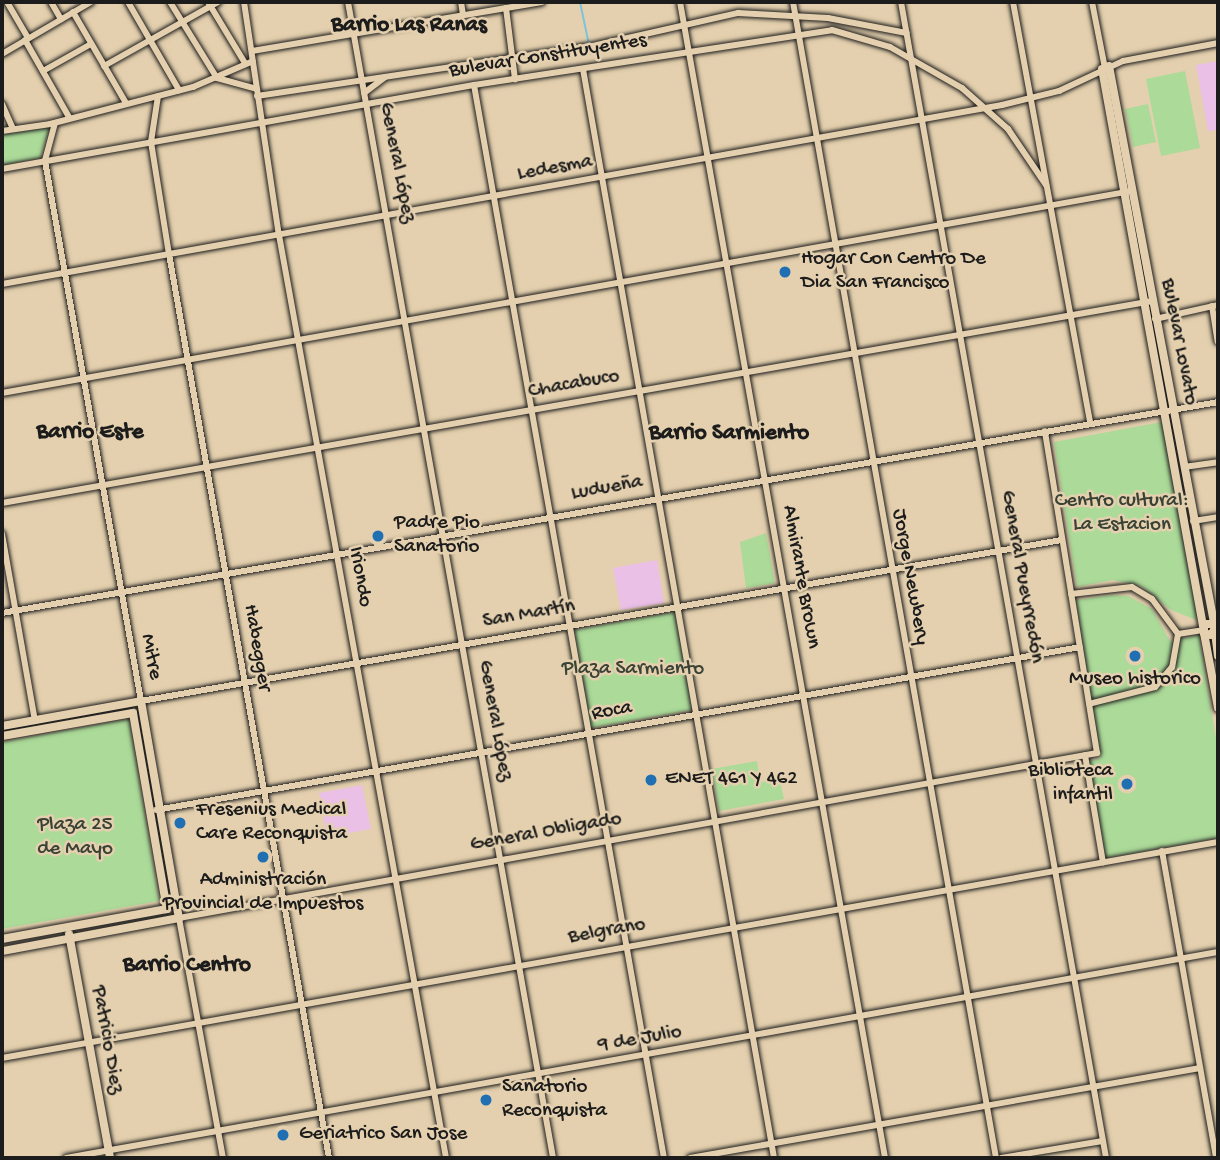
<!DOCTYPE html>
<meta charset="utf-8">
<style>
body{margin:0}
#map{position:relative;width:1220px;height:1160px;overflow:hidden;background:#e4d0ae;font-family:"Gochi Hand",sans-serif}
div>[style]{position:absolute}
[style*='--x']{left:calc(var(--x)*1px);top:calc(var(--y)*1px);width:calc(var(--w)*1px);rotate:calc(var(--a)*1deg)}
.green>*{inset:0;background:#acda99}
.stream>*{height:2px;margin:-1px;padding:0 1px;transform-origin:1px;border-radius:1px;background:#7bc4dc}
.building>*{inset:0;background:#ebc0e7}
.roads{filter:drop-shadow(0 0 2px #1c1c1c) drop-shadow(0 0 2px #1c1c1c)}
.minor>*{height:6px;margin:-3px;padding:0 3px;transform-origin:3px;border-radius:3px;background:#e4d0ae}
.major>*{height:8px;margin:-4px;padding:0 4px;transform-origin:4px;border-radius:4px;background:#e4d0ae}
.dots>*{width:19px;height:19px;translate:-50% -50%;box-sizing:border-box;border:4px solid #e4d0ae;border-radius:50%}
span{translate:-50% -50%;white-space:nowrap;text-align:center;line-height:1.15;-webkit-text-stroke:5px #e4d0ae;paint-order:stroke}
.street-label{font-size:21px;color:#1c1c1c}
.poi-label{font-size:21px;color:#1c1c1c}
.left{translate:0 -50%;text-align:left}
.right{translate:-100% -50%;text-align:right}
.park-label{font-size:21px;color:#394235}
.neighbourhood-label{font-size:23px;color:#1c1c1c;font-weight:700}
.frame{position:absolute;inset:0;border:4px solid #1c1c1c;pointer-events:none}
</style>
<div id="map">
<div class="green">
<div style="clip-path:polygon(1185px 71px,1200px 148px,1161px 156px,1146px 79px)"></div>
<div style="clip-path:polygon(1148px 104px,1156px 142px,1133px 147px,1125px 109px)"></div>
<div style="clip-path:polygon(50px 126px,40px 158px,2px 165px,2px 134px)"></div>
<div style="clip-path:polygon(1162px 422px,1199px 621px,1171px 610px,1141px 586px,1113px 580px,1077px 587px,1054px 442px)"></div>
<div style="clip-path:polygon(766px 533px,775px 583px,746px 588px,740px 542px)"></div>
<div style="clip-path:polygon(1112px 595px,1128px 596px,1152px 609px,1170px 641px,1199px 635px,1218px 750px,1218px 838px,1105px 858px,1089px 761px,1100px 758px,1076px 600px)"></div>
<div style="clip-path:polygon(675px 612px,692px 710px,591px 728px,575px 630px)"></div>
<div style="clip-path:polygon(129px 719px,159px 901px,2px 929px,2px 742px)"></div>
<div style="clip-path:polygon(757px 761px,760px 782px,780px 780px,784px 799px,719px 811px,712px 769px)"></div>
</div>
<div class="stream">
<div style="--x:580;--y:2;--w:53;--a:78.1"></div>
</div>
<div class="building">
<div style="clip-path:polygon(1218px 61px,1218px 130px,1208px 131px,1196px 65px)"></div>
<div style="clip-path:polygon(657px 560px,664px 603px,621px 610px,613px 568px)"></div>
<div style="clip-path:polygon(362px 785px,371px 829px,327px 837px,319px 793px)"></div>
</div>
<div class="roads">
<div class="minor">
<div style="--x:7;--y:2;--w:42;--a:59.7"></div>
<div style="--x:51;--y:2;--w:20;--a:60"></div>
<div style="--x:128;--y:2;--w:102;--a:59.9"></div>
<div style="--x:170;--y:2;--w:89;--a:58.3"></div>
<div style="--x:217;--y:78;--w:41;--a:15.4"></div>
<div style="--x:208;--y:2;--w:71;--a:58.8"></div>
<div style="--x:244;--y:2;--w:236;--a:81.5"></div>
<div style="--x:279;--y:235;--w:938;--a:79.74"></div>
<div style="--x:348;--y:2;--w:1174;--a:79.94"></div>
<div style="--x:461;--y:2;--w:12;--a:81"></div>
<div style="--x:680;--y:2;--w:1174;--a:79.94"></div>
<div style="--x:793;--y:2;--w:1174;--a:80.04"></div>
<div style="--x:901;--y:2;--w:1174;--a:79.94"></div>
<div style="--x:1013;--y:2;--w:428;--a:79.6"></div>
<div style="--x:1092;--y:2;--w:67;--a:78.9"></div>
<div style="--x:506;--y:8;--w:72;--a:82.8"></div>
<div style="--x:73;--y:12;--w:105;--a:59.8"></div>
<div style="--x:25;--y:40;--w:89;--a:60.3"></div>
<div style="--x:252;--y:51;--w:294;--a:-9.6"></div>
<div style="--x:2;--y:54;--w:103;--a:-30.3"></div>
<div style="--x:104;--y:66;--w:131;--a:-29.3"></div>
<div style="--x:583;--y:69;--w:1106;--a:80.05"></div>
<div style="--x:43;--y:71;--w:55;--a:-29.4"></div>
<div style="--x:474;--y:85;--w:1090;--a:79.96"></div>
<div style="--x:364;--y:93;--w:26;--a:-37"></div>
<div style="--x:158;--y:96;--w:47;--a:98.7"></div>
<div style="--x:151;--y:142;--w:113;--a:80.9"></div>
<div style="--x:169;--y:254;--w:918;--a:79.96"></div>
<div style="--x:257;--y:96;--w:344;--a:-8.5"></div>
<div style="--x:597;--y:45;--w:145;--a:-12.8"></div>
<div style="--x:738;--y:13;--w:90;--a:3.2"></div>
<div style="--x:828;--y:18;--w:80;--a:10.8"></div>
<div style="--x:2;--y:104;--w:27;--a:66"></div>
<div style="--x:55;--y:123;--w:39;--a:105"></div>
<div style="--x:45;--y:161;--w:548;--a:79.92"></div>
<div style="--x:141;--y:701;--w:935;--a:-9.92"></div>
<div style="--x:2;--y:131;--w:49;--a:-8.3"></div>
<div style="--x:50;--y:124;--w:148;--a:-14.5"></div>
<div style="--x:193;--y:87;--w:65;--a:-23.4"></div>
<div style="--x:2;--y:169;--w:479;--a:-10.1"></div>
<div style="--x:474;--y:85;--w:362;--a:-8.7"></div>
<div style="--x:832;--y:30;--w:60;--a:16.3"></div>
<div style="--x:890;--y:47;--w:83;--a:29.7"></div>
<div style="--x:962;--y:88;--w:62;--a:41.7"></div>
<div style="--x:1008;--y:129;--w:68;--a:55.8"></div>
<div style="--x:2;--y:284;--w:1016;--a:-10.15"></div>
<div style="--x:1002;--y:105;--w:59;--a:-13.8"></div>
<div style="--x:1059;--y:91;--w:71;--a:-25.1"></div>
<div style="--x:1123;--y:61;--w:97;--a:-10.7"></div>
<div style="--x:1212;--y:306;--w:36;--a:81"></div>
<div style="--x:1155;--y:319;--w:65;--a:-12.5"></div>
<div style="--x:2;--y:393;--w:1148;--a:-10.14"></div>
<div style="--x:1184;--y:467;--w:34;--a:-8"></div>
<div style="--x:2;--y:503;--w:1168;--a:-9.96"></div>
<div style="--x:1193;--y:521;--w:25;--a:-9"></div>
<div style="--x:2;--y:534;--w:190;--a:80"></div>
<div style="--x:1071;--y:594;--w:61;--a:-6.5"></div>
<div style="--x:1132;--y:587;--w:23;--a:31"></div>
<div style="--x:1152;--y:599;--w:44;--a:53.4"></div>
<div style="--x:1178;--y:634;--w:34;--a:100"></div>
<div style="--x:1172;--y:667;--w:26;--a:130"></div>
<div style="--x:1155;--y:687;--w:68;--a:165.6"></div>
<div style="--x:2;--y:613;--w:1234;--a:-9.84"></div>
<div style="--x:1178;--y:634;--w:25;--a:-9"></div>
<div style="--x:1085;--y:755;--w:109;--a:80.5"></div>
<div style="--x:156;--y:810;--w:938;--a:-10"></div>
<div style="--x:1162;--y:851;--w:312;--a:80"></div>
<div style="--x:2;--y:1058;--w:1235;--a:-10.07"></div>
<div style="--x:66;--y:1158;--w:1170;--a:-10.14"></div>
<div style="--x:223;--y:1158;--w:244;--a:-100.4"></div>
<div style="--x:179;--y:918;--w:933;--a:-10.19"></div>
<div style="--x:1097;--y:753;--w:326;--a:-99.2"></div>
<div style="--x:690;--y:1158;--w:518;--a:-10.01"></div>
<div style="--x:1001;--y:1158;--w:103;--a:-9.5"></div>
</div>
<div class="major">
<div style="--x:1109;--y:66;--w:572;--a:79.32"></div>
<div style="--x:1215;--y:628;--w:8;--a:120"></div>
<div style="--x:1211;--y:635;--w:7;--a:-164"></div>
<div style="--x:1204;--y:633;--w:9;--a:-90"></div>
<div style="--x:1204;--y:624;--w:10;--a:0"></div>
<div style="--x:1102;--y:69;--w:566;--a:79.72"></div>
<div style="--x:1215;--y:632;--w:24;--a:83"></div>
<div style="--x:1204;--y:633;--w:76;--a:79.4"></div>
<div style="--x:2;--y:726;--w:141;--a:-10.2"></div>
<div style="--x:141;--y:701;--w:220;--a:80.1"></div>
<div style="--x:179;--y:918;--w:180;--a:169.4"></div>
<div style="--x:2;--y:736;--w:133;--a:-10"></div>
<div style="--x:133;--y:713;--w:199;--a:80.2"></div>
<div style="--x:167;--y:909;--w:168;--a:169.7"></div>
<div style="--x:69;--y:934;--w:228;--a:79.6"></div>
</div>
</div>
<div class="dots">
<div style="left:785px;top:272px;background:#1f6fb2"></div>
<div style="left:378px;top:536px;background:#1f6fb2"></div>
<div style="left:1135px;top:656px;background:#1f6fb2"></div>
<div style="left:651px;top:780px;background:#1f6fb2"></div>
<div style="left:1127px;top:784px;background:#1f6fb2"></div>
<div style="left:180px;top:823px;background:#1f6fb2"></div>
<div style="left:263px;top:857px;background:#1f6fb2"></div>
<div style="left:486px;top:1100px;background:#1f6fb2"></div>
<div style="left:283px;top:1135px;background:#1f6fb2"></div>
</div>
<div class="street-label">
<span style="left:548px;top:57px;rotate:-9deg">Bulevar Constituyentes</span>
<span style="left:396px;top:163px;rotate:79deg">General López</span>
<span style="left:555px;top:169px;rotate:-10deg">Ledesma</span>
<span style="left:1178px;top:342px;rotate:79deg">Bulevar Lovato</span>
<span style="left:574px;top:385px;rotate:-10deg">Chacabuco</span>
<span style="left:607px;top:489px;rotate:-10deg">Ludueña</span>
<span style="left:359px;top:577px;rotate:80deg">Iriondo</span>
<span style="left:800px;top:577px;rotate:80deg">Almirante Brown</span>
<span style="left:909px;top:577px;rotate:80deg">Jorge Newbery</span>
<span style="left:1021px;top:577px;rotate:80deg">General Pueyrredón</span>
<span style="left:529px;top:615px;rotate:-10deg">San Martín</span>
<span style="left:256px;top:648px;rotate:80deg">Habegger</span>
<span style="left:150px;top:657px;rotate:79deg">Mitre</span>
<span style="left:612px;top:712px;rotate:-10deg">Roca</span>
<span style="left:494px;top:721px;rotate:80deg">General López</span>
<span style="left:546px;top:833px;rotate:-10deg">General Obligado</span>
<span style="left:607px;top:932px;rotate:-10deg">Belgrano</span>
<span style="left:106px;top:1040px;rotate:80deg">Patricio Diez</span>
<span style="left:640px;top:1040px;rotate:-10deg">9 de Julio</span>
</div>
<div class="poi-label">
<span class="left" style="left:801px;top:272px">Hogar Con Centro De<br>Dia San Francisco</span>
<span class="left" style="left:394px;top:536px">Padre Pio<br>Sanatorio</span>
<span style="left:1135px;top:680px">Museo historico</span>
<span class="right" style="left:1113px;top:784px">Biblioteca<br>infantil</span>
<span class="left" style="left:665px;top:780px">ENET 461 Y 462</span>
<span class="left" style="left:196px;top:823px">Fresenius Medical<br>Care Reconquista</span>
<span style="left:263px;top:893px">Administración<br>Provincial de Impuestos</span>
<span class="left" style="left:502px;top:1100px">Sanatorio<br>Reconquista</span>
<span class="left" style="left:299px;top:1135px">Geriatrico San Jose</span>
</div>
<div class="park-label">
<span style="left:1122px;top:514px">Centro cultural:<br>La Estacion</span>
<span style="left:633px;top:670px">Plaza Sarmiento</span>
<span style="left:75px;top:838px">Plaza 25<br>de Mayo</span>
</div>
<div class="neighbourhood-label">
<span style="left:409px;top:26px">Barrio Las Ranas</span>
<span style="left:90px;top:433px">Barrio Este</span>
<span style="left:729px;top:434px">Barrio Sarmiento</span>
<span style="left:187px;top:966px">Barrio Centro</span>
</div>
<div class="frame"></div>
</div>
